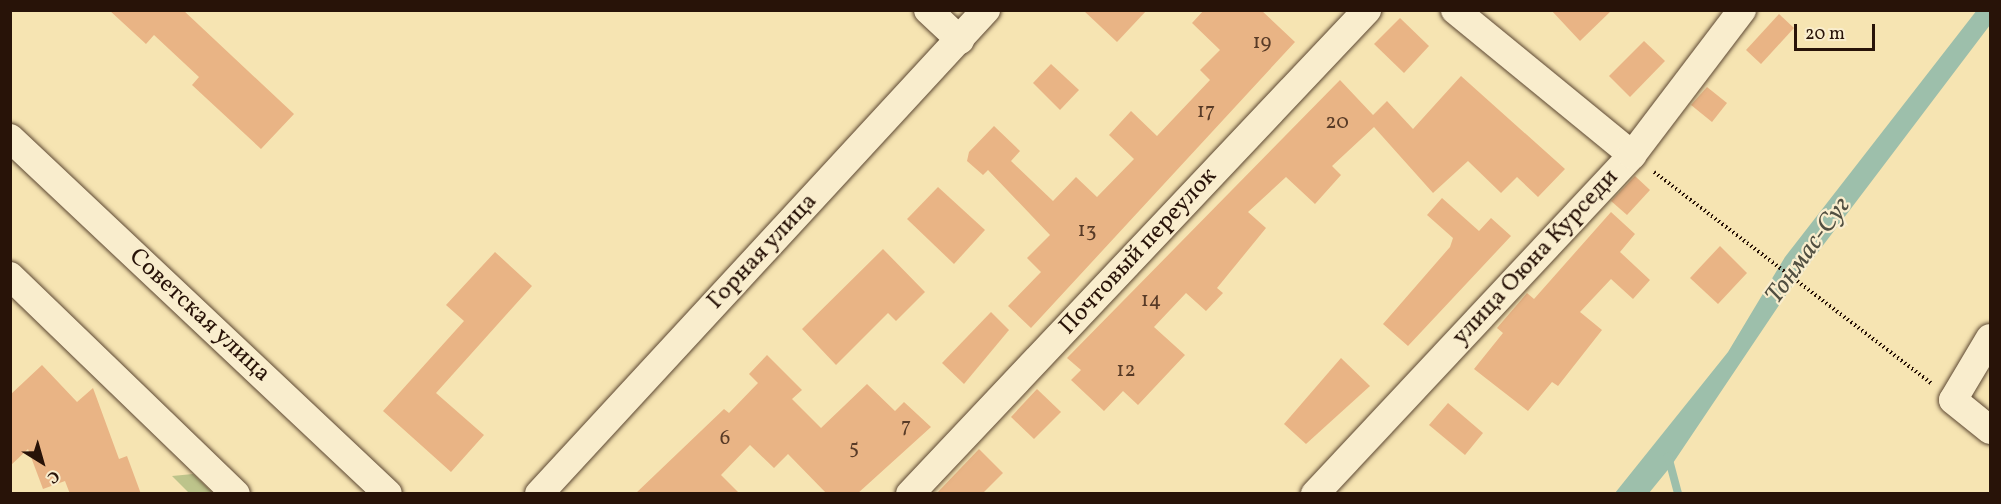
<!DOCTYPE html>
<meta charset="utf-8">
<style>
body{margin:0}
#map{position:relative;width:2001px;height:504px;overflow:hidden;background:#f6e4b2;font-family:Vollkorn,serif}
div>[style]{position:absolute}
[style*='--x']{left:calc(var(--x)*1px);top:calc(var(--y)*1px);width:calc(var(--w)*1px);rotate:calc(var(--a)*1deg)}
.green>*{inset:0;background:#bdc48b}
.water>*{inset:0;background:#9dbfab}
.stream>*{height:8px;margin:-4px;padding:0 4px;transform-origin:4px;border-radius:4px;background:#9dbfab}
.building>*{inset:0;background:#e9b485}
.path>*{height:4px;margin-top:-2px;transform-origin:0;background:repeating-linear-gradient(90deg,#281308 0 1.5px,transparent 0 4.5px)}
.roads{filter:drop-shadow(0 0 2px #5c4732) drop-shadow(0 0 2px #5c4732)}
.minor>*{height:28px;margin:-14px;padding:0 14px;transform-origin:14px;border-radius:14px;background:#f9edcd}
span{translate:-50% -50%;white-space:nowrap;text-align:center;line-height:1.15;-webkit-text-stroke:4.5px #f9edcd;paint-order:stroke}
.number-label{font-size:21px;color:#583b27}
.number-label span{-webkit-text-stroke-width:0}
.street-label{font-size:24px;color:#281308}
.water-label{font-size:26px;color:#514f41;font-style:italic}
.frame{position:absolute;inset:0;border:12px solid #281308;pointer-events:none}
.north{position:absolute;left:12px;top:432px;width:60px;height:60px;-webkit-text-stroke:4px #f9edcd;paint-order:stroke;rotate:143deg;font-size:16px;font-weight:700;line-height:24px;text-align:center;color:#281308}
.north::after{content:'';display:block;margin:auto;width:21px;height:27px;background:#281308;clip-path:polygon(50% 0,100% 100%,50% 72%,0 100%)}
.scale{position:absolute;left:1794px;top:24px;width:81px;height:27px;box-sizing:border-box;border:3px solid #281308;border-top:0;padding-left:8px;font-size:18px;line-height:21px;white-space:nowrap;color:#281308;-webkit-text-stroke:4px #f9edcd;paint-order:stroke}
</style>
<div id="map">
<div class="green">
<div style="clip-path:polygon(193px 474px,213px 493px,189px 493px,172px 476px)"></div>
</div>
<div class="water">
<div style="clip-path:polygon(1977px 10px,1990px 11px,1990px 25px,1790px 289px,1671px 466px,1649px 493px,1615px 493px,1728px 352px,1785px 257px)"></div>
</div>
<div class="stream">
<div style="--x:1668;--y:456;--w:39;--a:75"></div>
</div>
<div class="building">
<div style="clip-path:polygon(109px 10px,183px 10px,294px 114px,261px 149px,192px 85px,199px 77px,154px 35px,146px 44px)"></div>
<div style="clip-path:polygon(1083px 10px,1147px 10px,1117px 42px)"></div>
<div style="clip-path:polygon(1204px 10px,1261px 10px,1295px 42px,1031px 328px,1008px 306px,1041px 272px,1027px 258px,1050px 235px,988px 170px,983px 175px,967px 161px,969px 152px,994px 126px,1020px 151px,1011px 161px,1053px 201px,1076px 177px,1097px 197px,1134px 159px,1109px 135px,1131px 111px,1157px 136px,1210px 80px,1200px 70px,1220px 50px,1192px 23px)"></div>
<div style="clip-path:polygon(1551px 10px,1612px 10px,1580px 41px)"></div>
<div style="clip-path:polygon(1779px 14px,1794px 28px,1761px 64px,1746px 50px)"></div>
<div style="clip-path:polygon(1400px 18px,1429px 46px,1404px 73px,1374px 44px)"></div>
<div style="clip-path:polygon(1644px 41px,1665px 61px,1630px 97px,1609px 76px)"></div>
<div style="clip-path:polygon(1051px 64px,1079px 90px,1060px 110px,1033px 83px)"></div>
<div style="clip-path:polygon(1461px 76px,1565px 169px,1538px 197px,1517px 177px,1501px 193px,1468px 161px,1433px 193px,1374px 127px,1332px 166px,1341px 175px,1315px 204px,1286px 177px,1248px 212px,1266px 228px,1217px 288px,1223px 293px,1206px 311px,1186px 293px,1154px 327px,1185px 355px,1138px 405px,1123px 391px,1104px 411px,1071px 380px,1081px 370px,1067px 358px,1340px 80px,1373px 115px,1387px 101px,1413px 129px)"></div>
<div style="clip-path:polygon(1707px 87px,1727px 103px,1712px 122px,1691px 105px)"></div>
<div style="clip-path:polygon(1635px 176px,1650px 190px,1627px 215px,1611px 201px)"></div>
<div style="clip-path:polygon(938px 187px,985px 230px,954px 264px,907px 219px)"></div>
<div style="clip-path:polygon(1442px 198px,1479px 231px,1491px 218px,1511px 236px,1408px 346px,1383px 324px,1450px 247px,1453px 238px,1427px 215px)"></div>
<div style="clip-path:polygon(1611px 212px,1635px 234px,1620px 252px,1650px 280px,1633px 299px,1611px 279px,1580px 312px,1602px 330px,1558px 386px,1552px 382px,1528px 411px,1474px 369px,1503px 333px,1497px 328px,1527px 293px,1534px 299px)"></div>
<div style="clip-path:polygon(1720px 246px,1747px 273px,1718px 304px,1690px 278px)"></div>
<div style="clip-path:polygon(883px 249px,925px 292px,896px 321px,888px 313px,836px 365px,802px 329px)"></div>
<div style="clip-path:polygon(495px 252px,532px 286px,436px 393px,484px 435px,451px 472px,383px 411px,464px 321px,446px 305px)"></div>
<div style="clip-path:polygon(991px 312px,1009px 330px,964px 384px,942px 363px)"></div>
<div style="clip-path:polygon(767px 355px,802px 390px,792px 399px,821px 428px,867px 384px,895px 411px,904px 402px,931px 427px,857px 494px,827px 494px,788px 454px,774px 468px,750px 445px,721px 475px,740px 494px,635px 494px,724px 409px,729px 413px,758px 383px,749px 374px)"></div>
<div style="clip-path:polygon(1341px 358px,1370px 386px,1306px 444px,1284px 424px)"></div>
<div style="clip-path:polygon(42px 365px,77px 402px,93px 388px,119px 459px,127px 456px,141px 494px,70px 494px,65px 481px,43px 489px,28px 449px,10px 466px,10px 395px)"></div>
<div style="clip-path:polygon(1037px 389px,1061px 412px,1034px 439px,1011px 417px)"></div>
<div style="clip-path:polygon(1448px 403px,1483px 433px,1465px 455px,1429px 425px)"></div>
<div style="clip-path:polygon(979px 449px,1003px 473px,982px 494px,936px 494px)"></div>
</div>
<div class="path">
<div style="--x:1654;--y:172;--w:350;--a:37.3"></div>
</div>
<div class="roads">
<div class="minor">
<div style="--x:928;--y:10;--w:44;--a:43.2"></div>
<div style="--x:1455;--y:10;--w:229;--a:39.3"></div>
<div style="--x:10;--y:138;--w:519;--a:43.28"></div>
<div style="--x:10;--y:276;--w:314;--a:44"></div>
<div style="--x:1990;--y:338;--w:72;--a:120.8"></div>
<div style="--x:1953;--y:400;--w:48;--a:39"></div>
<div style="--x:539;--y:494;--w:659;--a:-47.28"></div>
<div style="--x:910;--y:494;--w:666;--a:-46.64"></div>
<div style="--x:1315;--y:494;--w:464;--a:-46.9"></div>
<div style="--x:1632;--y:155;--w:182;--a:-52.8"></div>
</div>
</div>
<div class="number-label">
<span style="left:1262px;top:43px">19</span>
<span style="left:1206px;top:112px">17</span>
<span style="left:1337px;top:123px">20</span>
<span style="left:1087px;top:231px">13</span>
<span style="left:1151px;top:301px">14</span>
<span style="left:1126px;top:371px">12</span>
<span style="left:906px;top:427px">7</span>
<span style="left:725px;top:439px">6</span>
<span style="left:854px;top:448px">5</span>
</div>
<div class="street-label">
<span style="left:763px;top:252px;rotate:-47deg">Горная улица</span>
<span style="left:1139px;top:252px;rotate:-47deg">Почтовый переулок</span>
<span style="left:1536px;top:258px;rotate:-47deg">улица Оюна Курседи</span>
<span style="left:199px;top:316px;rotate:43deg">Советская улица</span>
</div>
<div class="water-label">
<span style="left:1809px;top:251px;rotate:-54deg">Тонмас-Суг</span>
</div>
<div class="frame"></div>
<div class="north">С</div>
<div class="scale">20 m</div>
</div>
